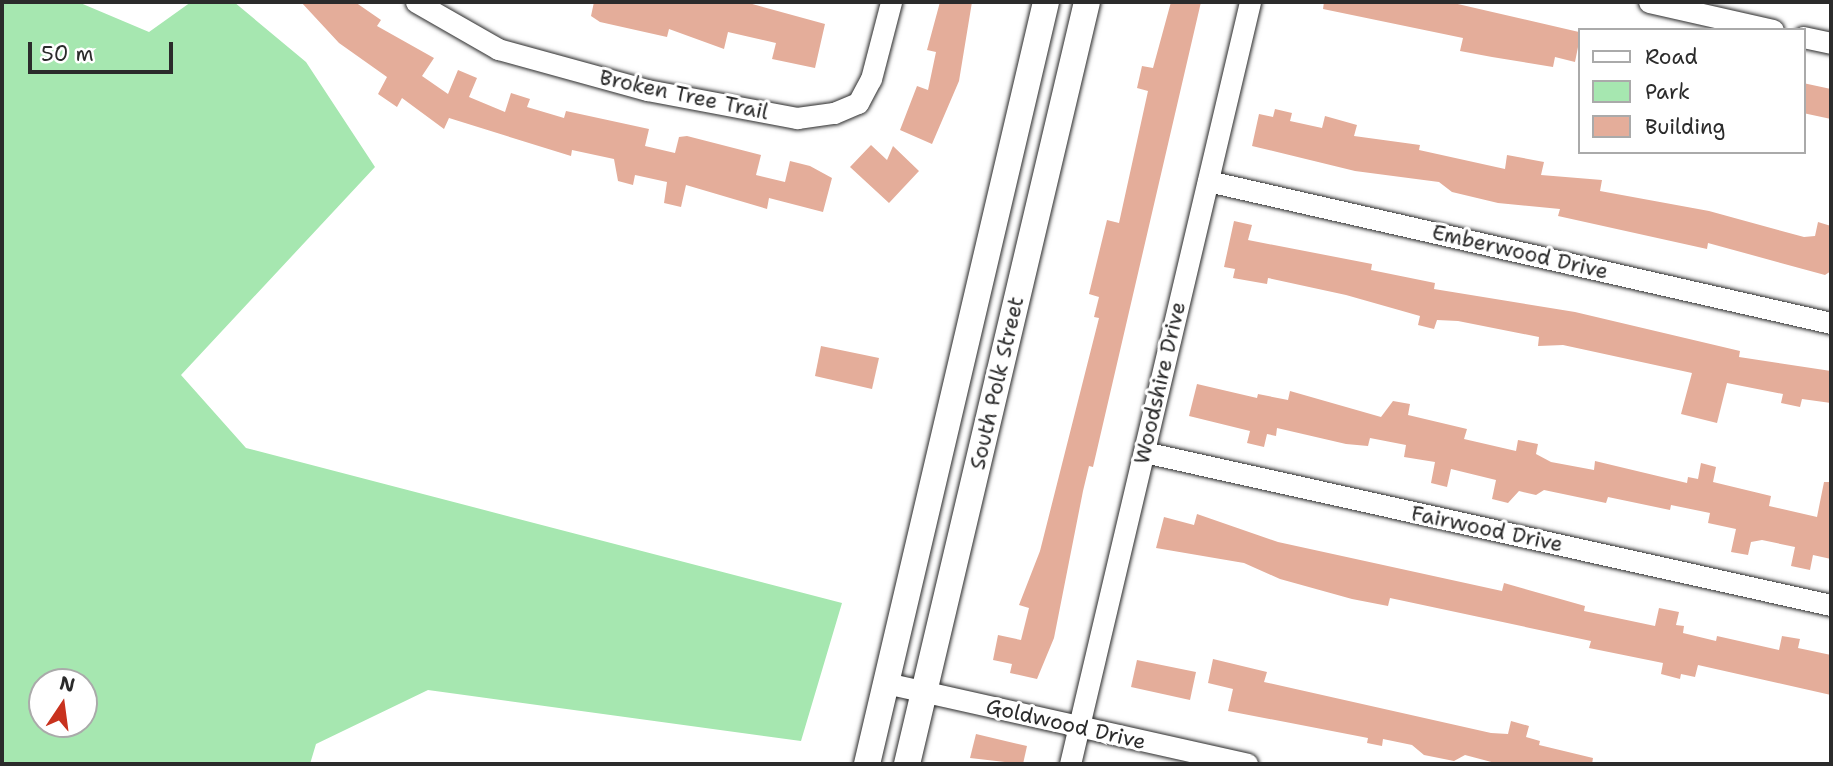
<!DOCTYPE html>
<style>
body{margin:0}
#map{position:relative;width:1833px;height:766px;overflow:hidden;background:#fff;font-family:"Shantell Sans",sans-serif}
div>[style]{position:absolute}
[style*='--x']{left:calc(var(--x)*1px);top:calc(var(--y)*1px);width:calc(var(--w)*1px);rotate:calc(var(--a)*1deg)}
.green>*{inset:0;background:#a6e7b0}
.building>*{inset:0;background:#e4ad9a}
.roads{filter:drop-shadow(0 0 2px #2b2b2b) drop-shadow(0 0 2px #2b2b2b)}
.minor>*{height:21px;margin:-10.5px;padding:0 10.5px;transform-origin:10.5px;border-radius:10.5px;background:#fff}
.major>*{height:26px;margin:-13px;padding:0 13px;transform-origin:13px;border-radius:13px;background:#fff}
span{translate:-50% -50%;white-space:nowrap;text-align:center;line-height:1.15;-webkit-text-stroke:6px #fff;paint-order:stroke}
.street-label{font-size:21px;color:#2b2b2b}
.frame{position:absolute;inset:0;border:4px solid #2b2b2b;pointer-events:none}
.legend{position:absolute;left:1578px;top:28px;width:228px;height:126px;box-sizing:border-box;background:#fff;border:2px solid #aaa;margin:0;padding:9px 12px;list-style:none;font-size:21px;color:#2b2b2b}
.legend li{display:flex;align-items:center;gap:14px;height:35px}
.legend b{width:35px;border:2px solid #aaa}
.north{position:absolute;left:28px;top:668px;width:70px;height:70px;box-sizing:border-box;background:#fff;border:2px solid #aaa;border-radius:50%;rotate:13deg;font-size:19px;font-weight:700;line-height:28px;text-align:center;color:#2b2b2b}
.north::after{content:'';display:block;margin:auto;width:24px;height:32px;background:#c8321e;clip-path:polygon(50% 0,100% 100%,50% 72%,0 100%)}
.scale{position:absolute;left:28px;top:42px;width:145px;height:32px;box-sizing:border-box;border:4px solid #2b2b2b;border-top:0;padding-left:9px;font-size:21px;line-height:24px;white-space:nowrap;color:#2b2b2b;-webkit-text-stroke:5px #fff;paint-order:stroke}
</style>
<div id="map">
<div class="green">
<div style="clip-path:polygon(evenodd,2px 2px,78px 2px,149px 32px,191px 2px,234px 2px,306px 62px,375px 167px,181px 375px,246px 448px,842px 603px,801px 741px,428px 690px,316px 744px,310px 764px,2px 764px,2px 2px,42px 682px,84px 682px,84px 724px,42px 724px,42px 682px)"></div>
</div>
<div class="building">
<div style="clip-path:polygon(301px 2px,355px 2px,381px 20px,377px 26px,434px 58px,422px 76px,448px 94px,458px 70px,477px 78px,469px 97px,505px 112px,511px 93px,530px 99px,527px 107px,564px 118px,566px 111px,649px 129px,645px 146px,675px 153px,679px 137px,687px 136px,761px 155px,756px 175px,785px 182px,790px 161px,810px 166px,832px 178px,823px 212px,769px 198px,767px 209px,686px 185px,681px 207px,664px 203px,667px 182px,635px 175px,633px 185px,618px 181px,614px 159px,572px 150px,571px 156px,449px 118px,444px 129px,402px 98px,397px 107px,378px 94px,387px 77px,339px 43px)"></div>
<div style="clip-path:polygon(594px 2px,745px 2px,825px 24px,815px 68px,772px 59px,776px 43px,728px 32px,724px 49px,669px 29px,667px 37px,600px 22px,591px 16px)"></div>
<div style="clip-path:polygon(940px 2px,972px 2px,959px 81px,932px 144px,900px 130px,917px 86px,928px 90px,936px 52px,927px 50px)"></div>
<div style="clip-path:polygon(1171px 2px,1201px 2px,1093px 467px,1089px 466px,1083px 491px,1054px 638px,1037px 679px,1010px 673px,1012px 664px,993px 660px,998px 635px,1021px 640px,1029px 608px,1019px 605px,1040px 551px,1099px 318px,1094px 317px,1099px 297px,1089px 294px,1107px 220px,1119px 223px,1148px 91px,1137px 88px,1142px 66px,1153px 68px)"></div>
<div style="clip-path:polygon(1324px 2px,1449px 2px,1579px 32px,1579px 42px,1575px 62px,1555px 57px,1553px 67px,1492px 57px,1460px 51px,1463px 38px,1323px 9px)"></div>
<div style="clip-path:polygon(1803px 83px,1831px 89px,1831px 119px,1803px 113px)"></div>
<div style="clip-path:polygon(1275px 109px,1292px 113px,1290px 121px,1322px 128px,1325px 116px,1357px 125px,1354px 136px,1420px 145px,1419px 150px,1505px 169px,1507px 155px,1544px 162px,1541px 175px,1602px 180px,1600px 191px,1709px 211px,1804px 237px,1815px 236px,1818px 222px,1831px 226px,1831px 271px,1825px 275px,1708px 243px,1707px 249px,1558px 216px,1560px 209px,1498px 203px,1452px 192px,1439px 182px,1355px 171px,1252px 146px,1259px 114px,1273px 117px)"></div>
<div style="clip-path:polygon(871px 145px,887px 160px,893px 146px,919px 171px,889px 203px,850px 167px)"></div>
<div style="clip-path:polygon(1234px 221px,1252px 225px,1248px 240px,1372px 264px,1371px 270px,1435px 283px,1434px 289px,1575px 312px,1740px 351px,1739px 357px,1831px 371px,1831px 403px,1802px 399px,1800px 407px,1781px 403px,1783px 394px,1727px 383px,1717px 423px,1681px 414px,1692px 373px,1563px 345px,1538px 346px,1539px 337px,1458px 321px,1437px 320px,1434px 329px,1418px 325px,1420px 316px,1346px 295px,1268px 278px,1267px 284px,1233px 278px,1235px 269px,1224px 267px)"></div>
<div style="clip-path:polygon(821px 346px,879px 358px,872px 389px,815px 376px)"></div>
<div style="clip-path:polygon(1197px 384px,1257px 398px,1258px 394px,1288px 400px,1290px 391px,1381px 417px,1393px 401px,1410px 404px,1408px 415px,1467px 429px,1464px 439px,1516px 451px,1518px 440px,1538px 444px,1536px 454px,1551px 462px,1594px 470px,1595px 461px,1687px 483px,1688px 477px,1698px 479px,1701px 463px,1716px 467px,1713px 482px,1771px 496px,1769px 506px,1817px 517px,1824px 482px,1831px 482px,1831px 559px,1813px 555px,1810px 570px,1791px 566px,1795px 547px,1762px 540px,1751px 542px,1748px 555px,1731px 552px,1736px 529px,1708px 523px,1710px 513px,1671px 505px,1670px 510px,1608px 497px,1606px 503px,1544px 490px,1536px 495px,1519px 491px,1508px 503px,1492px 499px,1496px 480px,1451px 469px,1447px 487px,1431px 483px,1435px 462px,1404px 457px,1406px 445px,1370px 438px,1368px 446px,1346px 444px,1277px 428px,1276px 436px,1267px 434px,1264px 447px,1247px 443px,1250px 431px,1189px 416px)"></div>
<div style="clip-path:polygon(1197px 514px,1278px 542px,1502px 591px,1504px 583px,1585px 606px,1584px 611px,1655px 626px,1659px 608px,1679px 612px,1676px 625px,1684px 626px,1683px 633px,1716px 641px,1717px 636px,1779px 650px,1782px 636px,1800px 639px,1798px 648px,1831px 655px,1831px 695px,1698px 665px,1695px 677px,1681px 674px,1680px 679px,1661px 674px,1663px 663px,1589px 648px,1591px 641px,1390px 598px,1388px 606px,1352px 599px,1280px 579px,1244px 563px,1156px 548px,1164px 517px,1194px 525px)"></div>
<div style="clip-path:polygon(1213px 659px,1267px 672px,1264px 682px,1491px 733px,1508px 734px,1511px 721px,1529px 726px,1526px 737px,1540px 741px,1539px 745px,1593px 758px,1592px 764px,1499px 764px,1465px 755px,1454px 761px,1424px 755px,1412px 745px,1383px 739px,1382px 746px,1367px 743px,1368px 738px,1228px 711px,1233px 689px,1208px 683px)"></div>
<div style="clip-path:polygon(1137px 660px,1196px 672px,1190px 700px,1131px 687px)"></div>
<div style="clip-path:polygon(976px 734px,1027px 746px,1023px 764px,970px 758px)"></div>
</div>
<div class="roads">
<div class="minor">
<div style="--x:416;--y:2;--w:95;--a:29.8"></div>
<div style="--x:498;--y:49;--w:155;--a:15.4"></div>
<div style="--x:647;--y:90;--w:153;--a:10.6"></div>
<div style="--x:797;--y:118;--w:37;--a:-8"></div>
<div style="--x:834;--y:113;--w:26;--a:-23"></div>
<div style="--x:858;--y:103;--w:27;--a:-62"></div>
<div style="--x:871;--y:79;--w:80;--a:-75.4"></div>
<div style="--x:1649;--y:2;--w:127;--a:12.7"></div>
<div style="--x:1803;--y:37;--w:29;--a:12"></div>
<div style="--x:1208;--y:181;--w:639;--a:12.84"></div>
<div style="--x:1144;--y:452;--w:704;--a:12.56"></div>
<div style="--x:886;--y:683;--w:370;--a:12.6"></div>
<div style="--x:1070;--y:764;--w:783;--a:-76.71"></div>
</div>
<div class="major">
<div style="--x:867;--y:764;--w:783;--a:-76.78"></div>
<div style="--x:907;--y:764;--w:783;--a:-76.71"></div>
</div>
</div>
<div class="street-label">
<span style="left:684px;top:95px;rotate:12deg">Broken Tree Trail</span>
<span style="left:1520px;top:252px;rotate:13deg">Emberwood Drive</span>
<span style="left:997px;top:383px;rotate:-77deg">South Polk Street</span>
<span style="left:1160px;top:383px;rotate:-77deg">Woodshire Drive</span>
<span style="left:1487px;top:529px;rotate:12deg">Fairwood Drive</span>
<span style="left:1066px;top:724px;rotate:13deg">Goldwood Drive</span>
</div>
<div class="frame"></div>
<ul class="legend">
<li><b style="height:9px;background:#fff"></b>Road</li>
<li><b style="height:19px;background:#a6e7b0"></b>Park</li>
<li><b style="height:19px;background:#e4ad9a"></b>Building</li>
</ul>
<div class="north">N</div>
<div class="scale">50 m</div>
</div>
